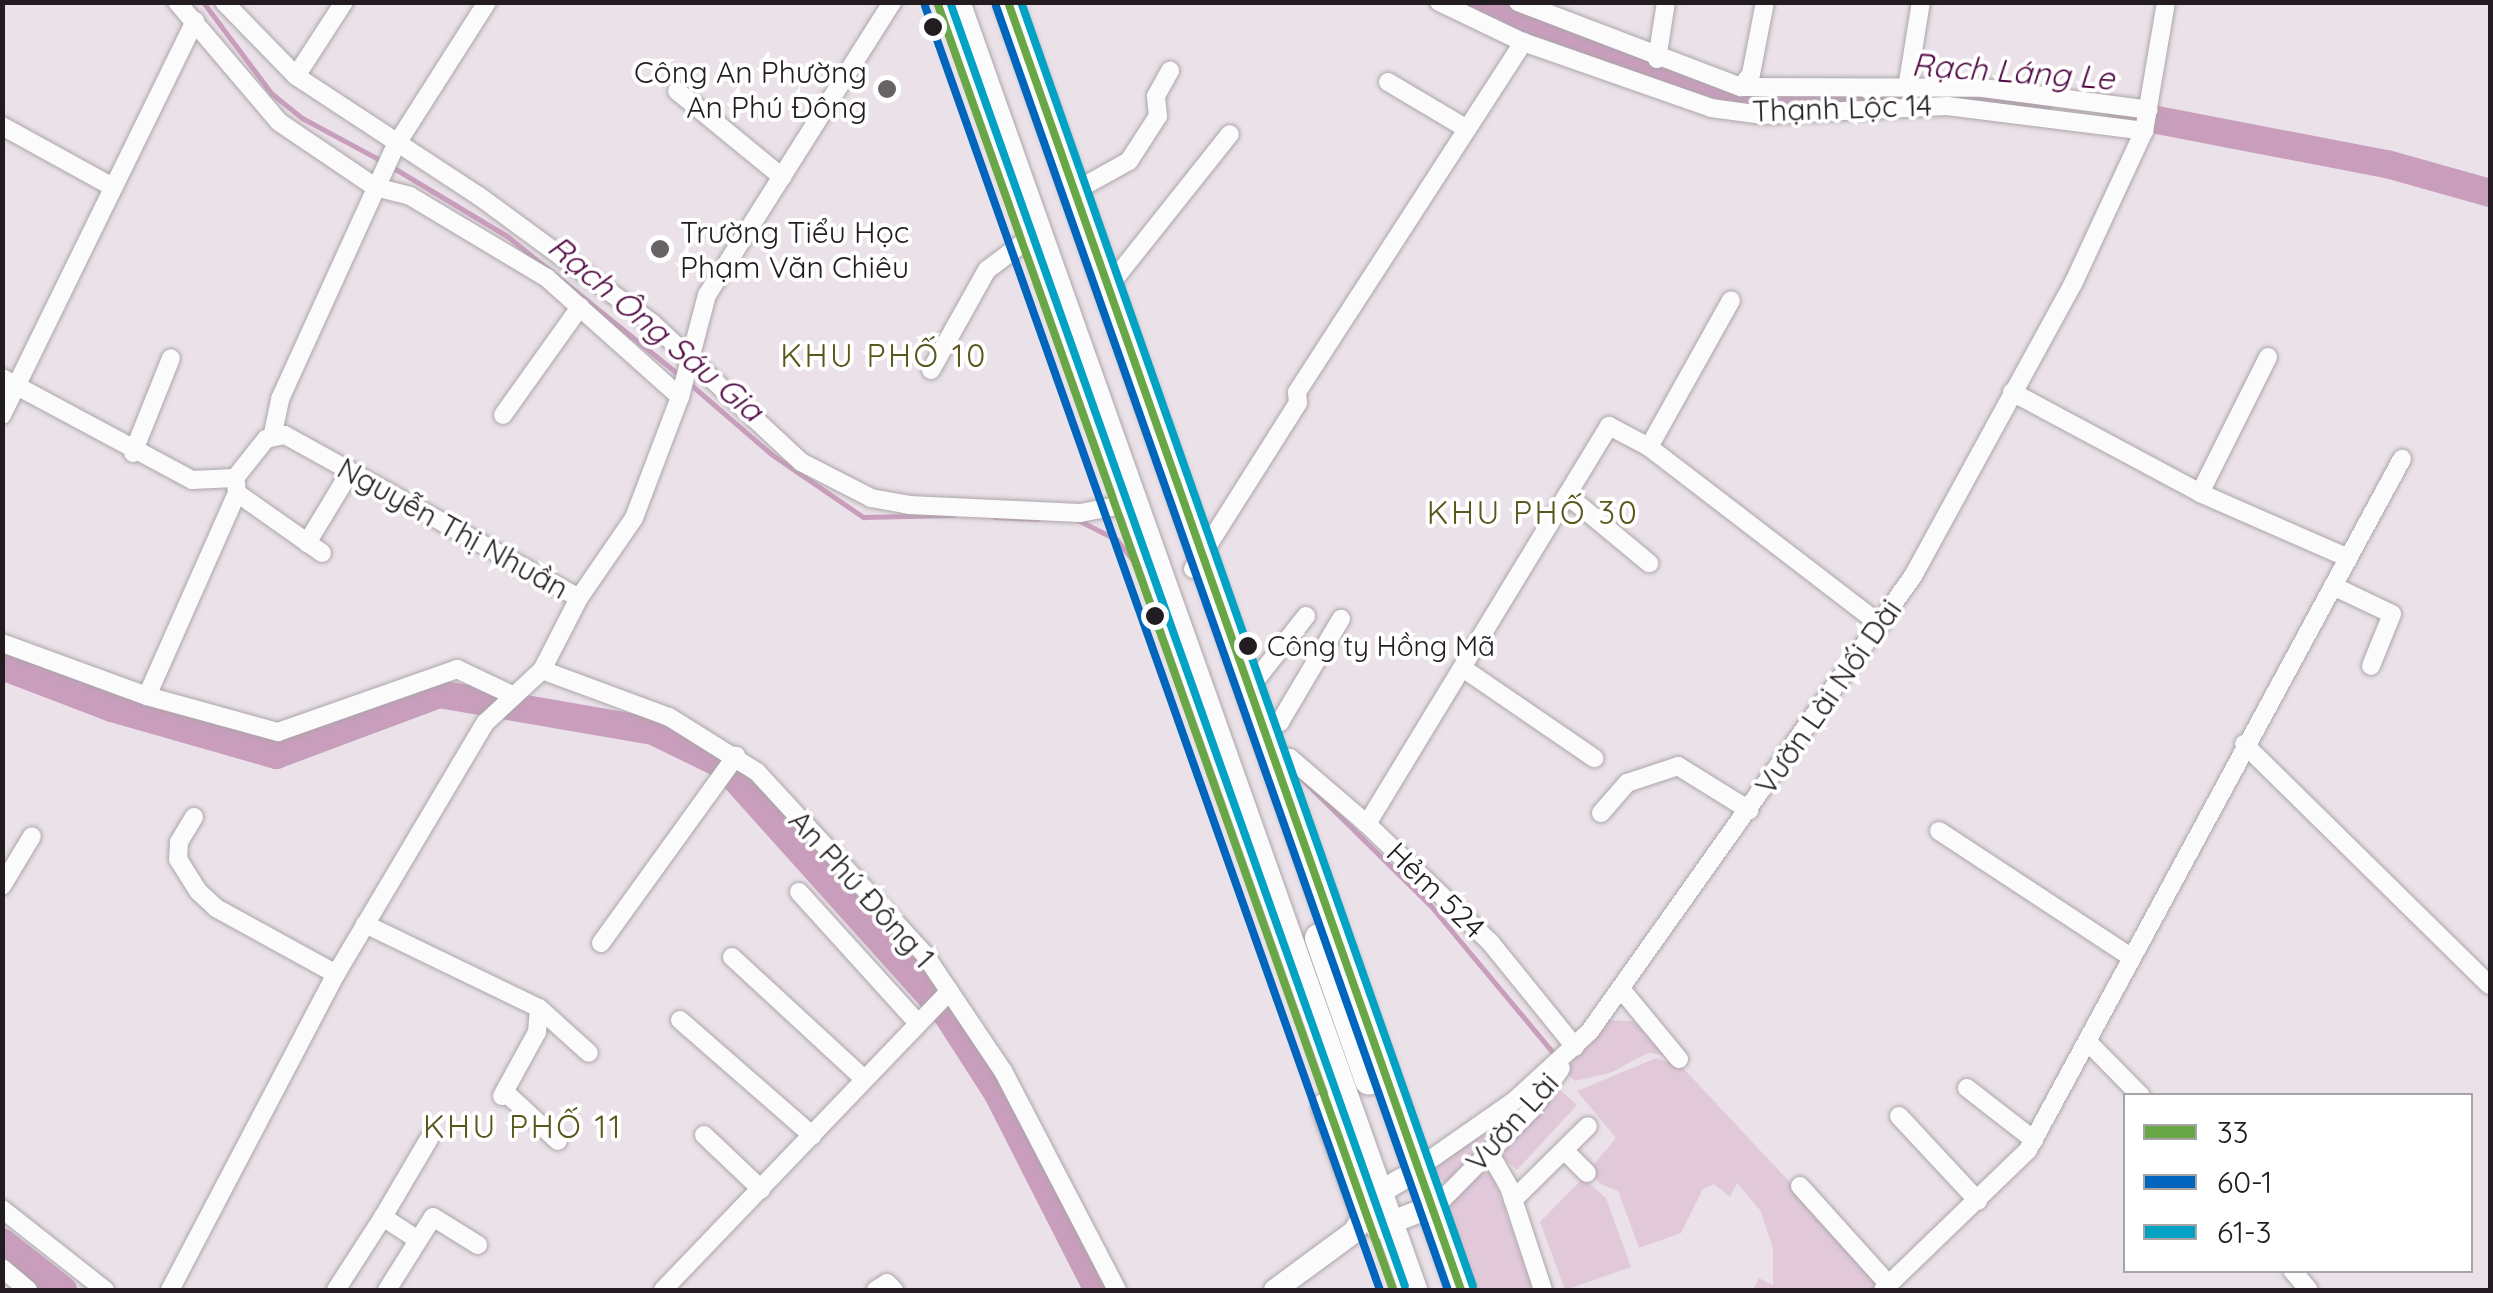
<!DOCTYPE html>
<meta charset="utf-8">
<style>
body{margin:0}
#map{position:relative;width:2493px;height:1293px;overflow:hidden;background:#eae2e8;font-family:Quicksand,sans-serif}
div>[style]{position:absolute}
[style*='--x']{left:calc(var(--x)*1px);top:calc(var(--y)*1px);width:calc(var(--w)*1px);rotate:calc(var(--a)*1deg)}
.green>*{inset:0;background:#e1c9da}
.stream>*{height:5px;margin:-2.5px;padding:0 2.5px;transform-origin:2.5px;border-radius:2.5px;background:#c99ebd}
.river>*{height:28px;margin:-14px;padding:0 14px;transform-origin:14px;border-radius:14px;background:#c99ebd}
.roads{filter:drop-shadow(0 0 2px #aba5a9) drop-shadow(0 0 2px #aba5a9)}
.minor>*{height:18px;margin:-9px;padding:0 9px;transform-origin:9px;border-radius:9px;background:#fcfbfc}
.major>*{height:22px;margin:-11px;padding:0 11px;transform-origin:11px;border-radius:11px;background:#fcfbfc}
.highway>*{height:28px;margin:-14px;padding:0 14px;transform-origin:14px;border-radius:14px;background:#fcfbfc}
.bus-1>*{height:8px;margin:-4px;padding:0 4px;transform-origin:4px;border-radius:4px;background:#69a746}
.bus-2>*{height:8px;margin:-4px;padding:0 4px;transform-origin:4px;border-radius:4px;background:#0065bd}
.bus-3>*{height:8px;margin:-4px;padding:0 4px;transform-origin:4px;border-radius:4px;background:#02a2c5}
.dots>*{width:28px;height:28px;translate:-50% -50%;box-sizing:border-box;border:5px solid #fff;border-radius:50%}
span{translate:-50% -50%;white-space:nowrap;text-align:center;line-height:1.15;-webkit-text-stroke:8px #fff;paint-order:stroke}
.bus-label{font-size:28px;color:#221c20}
.left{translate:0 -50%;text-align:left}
.poi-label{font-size:30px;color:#221c20}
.right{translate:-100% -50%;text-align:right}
.street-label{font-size:30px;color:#221c20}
.water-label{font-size:32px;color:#500842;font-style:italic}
.neighbourhood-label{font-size:32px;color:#59571b;letter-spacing:2.5px}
.frame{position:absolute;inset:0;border:5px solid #221c20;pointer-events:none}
.legend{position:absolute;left:2123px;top:1093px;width:350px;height:180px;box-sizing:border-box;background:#fff;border:2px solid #a7a4a6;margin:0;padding:12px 18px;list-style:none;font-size:30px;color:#221c20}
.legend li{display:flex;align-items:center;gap:20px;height:50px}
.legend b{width:50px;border:2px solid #a7a4a6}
</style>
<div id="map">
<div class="green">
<div style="clip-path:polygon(1603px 1020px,1633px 1021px,1665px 1055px,1648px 1053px,1610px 1073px,1575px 1081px,1565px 1072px)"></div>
<div style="clip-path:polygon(1656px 1058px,1683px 1068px,1884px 1283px,1876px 1290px,1753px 1290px,1759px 1278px,1773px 1285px,1773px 1248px,1760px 1210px,1737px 1183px,1730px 1197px,1714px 1184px,1703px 1189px,1681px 1233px,1639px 1248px,1618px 1191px,1600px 1184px,1590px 1169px,1616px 1138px,1577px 1091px)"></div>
<div style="clip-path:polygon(1559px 1089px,1577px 1105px,1517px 1170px,1500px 1154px)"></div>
<div style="clip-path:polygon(1536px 1093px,1448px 1187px,1431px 1168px)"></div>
<div style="clip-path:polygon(1483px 1170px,1492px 1173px,1533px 1290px,1472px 1290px,1445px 1211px)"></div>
<div style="clip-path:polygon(1583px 1178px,1606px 1198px,1631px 1267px,1565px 1290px,1540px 1222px)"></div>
</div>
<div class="stream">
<div style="--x:203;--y:2;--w:114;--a:53.2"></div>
<div style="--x:271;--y:93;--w:40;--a:39"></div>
<div style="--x:302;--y:118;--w:91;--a:28.3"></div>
<div style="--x:392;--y:167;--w:134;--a:31"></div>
<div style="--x:507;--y:236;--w:225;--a:38.9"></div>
<div style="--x:690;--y:384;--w:107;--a:40.8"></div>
<div style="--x:771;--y:454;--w:112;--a:34.4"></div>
<div style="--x:863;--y:517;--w:90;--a:-1.3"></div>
<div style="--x:994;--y:517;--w:44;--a:2.6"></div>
<div style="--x:1078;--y:520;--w:44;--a:27.1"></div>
<div style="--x:1117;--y:540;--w:23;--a:52"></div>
<div style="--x:1299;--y:776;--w:184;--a:44.6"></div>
<div style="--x:1430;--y:905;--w:195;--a:50.2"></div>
</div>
<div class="river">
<div style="--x:1481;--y:2;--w:258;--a:21.4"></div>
<div style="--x:1721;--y:96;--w:56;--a:7.1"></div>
<div style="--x:1777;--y:103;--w:174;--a:-2.6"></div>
<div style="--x:1951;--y:95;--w:88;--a:5.2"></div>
<div style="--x:2121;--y:113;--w:271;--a:10.9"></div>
<div style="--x:2387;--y:164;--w:107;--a:15.7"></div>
<div style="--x:2;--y:666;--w:118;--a:20.9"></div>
<div style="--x:112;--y:708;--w:171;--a:16"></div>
<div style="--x:276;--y:755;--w:174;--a:-20.5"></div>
<div style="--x:439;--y:694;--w:217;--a:9.8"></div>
<div style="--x:653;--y:731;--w:78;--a:25.9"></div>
<div style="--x:723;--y:765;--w:337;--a:48.1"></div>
<div style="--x:948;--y:1016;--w:93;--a:57.3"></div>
<div style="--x:998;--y:1094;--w:220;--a:63"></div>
<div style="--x:2;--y:1242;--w:78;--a:38.2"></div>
</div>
<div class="roads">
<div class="minor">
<div style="--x:177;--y:2;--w:157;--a:49.6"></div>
<div style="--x:279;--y:122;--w:116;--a:34.1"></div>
<div style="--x:375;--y:187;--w:36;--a:14"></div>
<div style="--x:410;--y:196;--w:160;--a:30.9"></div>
<div style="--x:547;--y:278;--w:178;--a:41.8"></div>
<div style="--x:224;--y:2;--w:103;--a:45.8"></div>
<div style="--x:296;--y:76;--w:219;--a:33.3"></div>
<div style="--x:479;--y:196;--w:215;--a:36.3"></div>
<div style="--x:652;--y:323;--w:204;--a:43"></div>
<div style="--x:801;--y:462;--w:79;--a:27.2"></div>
<div style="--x:871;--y:498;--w:39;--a:10"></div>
<div style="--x:909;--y:505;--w:171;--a:2.7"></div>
<div style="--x:1080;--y:513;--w:54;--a:-10.7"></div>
<div style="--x:1439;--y:2;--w:93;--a:25.5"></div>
<div style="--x:1523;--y:42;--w:199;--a:19.3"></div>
<div style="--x:1711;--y:108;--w:51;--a:7.8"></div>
<div style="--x:1762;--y:115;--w:185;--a:-2.8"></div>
<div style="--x:1947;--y:106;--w:199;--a:7.2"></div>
<div style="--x:1518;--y:2;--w:239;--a:20.9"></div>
<div style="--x:1741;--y:87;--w:16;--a:-52"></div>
<div style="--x:1751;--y:74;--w:73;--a:-79"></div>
<div style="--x:1657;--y:59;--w:58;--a:-81"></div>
<div style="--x:296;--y:76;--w:88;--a:-57"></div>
<div style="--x:1388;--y:82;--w:92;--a:30.7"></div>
<div style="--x:1741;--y:87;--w:242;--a:0.2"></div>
<div style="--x:1983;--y:88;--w:167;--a:7.5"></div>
<div style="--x:1907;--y:88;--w:87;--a:-80.8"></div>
<div style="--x:677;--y:91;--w:136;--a:39.3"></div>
<div style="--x:2;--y:126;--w:127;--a:28.8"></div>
<div style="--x:1075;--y:191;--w:62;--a:-29.1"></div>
<div style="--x:1129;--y:161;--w:54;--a:-57.2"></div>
<div style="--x:1158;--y:116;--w:20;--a:-96"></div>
<div style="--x:1156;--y:96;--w:29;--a:-61"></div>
<div style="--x:1109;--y:286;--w:194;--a:-51.5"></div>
<div style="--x:931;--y:370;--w:115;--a:-60.8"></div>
<div style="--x:987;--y:270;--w:45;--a:-36.9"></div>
<div style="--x:2;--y:378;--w:216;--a:28.2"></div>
<div style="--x:192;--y:480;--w:43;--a:-2.7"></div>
<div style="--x:235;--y:478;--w:50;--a:-51.5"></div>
<div style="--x:266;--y:439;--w:19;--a:-12"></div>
<div style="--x:285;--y:435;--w:336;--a:29"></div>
<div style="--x:2012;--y:392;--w:213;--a:28.2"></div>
<div style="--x:2200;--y:493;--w:162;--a:23.7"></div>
<div style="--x:2;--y:415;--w:439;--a:-63.9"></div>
<div style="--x:503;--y:415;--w:133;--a:-54.5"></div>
<div style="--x:273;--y:433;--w:35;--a:-78"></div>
<div style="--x:280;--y:399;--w:279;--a:-65.5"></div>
<div style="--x:396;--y:145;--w:169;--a:-57.5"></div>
<div style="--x:1649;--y:447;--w:168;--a:-60.8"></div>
<div style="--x:133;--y:453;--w:102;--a:-68.2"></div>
<div style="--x:236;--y:483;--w:10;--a:84"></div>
<div style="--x:237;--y:493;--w:104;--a:35.2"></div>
<div style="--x:2200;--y:493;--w:152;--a:-63.4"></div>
<div style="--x:1567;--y:495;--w:107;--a:39.7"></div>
<div style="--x:307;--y:543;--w:83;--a:-58.8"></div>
<div style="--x:1193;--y:569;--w:196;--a:-57.7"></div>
<div style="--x:1298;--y:403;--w:11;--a:-95"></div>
<div style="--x:1297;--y:392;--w:417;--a:-57.1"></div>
<div style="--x:2333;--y:586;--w:65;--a:25.4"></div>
<div style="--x:2392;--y:614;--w:56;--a:112"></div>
<div style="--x:2;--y:643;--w:154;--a:20.1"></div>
<div style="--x:147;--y:696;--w:222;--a:-66.1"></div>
<div style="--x:1464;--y:669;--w:158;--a:34.4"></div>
<div style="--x:542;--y:670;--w:135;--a:20.3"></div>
<div style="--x:669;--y:717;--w:104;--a:32"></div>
<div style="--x:757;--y:772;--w:248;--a:47.4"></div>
<div style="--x:925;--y:955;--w:140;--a:56.1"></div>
<div style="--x:1003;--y:1071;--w:247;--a:62.5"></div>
<div style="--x:1251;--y:686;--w:89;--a:-51.8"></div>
<div style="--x:147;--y:696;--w:136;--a:15.4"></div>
<div style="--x:278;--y:732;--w:190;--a:-19.4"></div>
<div style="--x:457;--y:669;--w:63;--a:25.3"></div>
<div style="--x:1265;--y:727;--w:16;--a:-18"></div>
<div style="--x:1280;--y:722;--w:120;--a:-59.4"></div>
<div style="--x:2244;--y:744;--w:344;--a:44.5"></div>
<div style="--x:1276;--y:757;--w:14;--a:4"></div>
<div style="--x:1290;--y:758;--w:101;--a:40.6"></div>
<div style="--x:1367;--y:824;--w:170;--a:43.8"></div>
<div style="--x:1490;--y:942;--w:135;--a:51"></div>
<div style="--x:1601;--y:813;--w:40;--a:-49"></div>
<div style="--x:1627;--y:783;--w:54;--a:-18.4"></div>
<div style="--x:1678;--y:766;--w:84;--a:31.8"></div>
<div style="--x:194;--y:817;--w:29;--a:121"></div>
<div style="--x:179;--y:842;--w:17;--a:93"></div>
<div style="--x:178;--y:859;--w:39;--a:58"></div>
<div style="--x:199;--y:892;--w:23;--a:43"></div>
<div style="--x:216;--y:908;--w:137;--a:28.8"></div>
<div style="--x:1367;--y:824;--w:466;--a:-58.7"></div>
<div style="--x:1609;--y:426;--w:45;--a:27.7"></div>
<div style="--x:1649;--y:447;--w:292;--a:37.5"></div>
<div style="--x:1939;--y:831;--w:230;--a:33.3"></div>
<div style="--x:2;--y:886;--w:58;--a:-59"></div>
<div style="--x:799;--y:892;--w:174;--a:47.8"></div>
<div style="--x:365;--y:924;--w:193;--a:25.8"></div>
<div style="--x:539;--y:1008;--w:67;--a:42"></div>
<div style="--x:601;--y:943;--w:231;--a:-54.2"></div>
<div style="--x:732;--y:957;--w:180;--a:42.7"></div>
<div style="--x:1621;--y:989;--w:91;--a:50.4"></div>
<div style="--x:680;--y:1020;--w:176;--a:41.1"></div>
<div style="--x:2087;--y:1041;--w:77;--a:45.5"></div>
<div style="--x:1967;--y:1088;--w:85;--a:37.8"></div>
<div style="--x:505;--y:1092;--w:72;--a:42.8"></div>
<div style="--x:502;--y:1096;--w:73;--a:-61.3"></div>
<div style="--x:537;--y:1032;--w:24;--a:-85"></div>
<div style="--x:1899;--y:1116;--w:116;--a:47.1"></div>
<div style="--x:704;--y:1135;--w:79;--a:43.5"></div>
<div style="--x:1565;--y:1151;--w:31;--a:45"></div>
<div style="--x:1490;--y:1154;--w:38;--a:60"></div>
<div style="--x:1509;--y:1187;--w:108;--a:71.7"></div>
<div style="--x:1411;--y:1173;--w:126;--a:-35"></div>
<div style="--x:1514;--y:1101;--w:103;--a:-42.6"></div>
<div style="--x:1590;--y:1031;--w:558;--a:-54.63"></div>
<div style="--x:1913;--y:576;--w:333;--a:-61.3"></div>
<div style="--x:2073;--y:284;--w:169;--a:-65.1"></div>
<div style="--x:2144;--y:131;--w:131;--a:-80.3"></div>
<div style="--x:1800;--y:1186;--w:133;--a:48"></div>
<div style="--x:1513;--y:1200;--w:105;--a:-44.6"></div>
<div style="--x:2;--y:1209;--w:131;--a:38.2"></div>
<div style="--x:1429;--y:1213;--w:146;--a:-45.3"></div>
<div style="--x:1532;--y:1109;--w:50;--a:-54.7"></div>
<div style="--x:418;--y:1240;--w:42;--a:-146.7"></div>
<div style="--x:383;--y:1217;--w:91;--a:-59.5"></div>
<div style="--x:2;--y:1268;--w:34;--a:40"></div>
<div style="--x:2292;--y:1270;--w:26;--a:50"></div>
<div style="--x:170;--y:1290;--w:357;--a:-62.3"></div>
<div style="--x:336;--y:974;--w:292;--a:-59.3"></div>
<div style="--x:485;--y:723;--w:78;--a:-42.9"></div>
<div style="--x:542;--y:670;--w:81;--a:-62.8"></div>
<div style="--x:579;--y:598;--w:97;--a:-55.5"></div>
<div style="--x:634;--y:518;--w:129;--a:-69.2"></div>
<div style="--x:680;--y:397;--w:106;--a:-75.2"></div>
<div style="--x:707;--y:295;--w:347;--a:-57.7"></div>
<div style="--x:336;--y:1290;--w:87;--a:-57.2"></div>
<div style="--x:387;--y:1290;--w:86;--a:-57.8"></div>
<div style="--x:433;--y:1217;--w:53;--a:31.9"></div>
<div style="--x:663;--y:1290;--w:414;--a:-46.2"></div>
<div style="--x:876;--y:1290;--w:13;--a:-32"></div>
<div style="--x:887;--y:1283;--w:10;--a:45"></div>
<div style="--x:1883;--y:1290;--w:202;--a:-44"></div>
<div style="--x:2028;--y:1150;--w:786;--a:-61.58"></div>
</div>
<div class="major">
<div style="--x:1377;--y:1228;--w:41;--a:-21.5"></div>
<div style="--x:1275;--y:1290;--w:98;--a:-36.3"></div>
<div style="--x:1354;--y:1232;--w:44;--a:-58.8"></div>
<div style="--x:1377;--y:1194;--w:29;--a:-31"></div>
</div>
<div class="highway">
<div style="--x:956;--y:2;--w:1367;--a:70.46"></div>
<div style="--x:1008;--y:2;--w:1365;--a:70.62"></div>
<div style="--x:1319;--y:938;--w:151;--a:70.7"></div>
<div style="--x:1326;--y:1107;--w:108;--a:69.9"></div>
</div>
</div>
<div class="bus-1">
<div style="--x:937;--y:2;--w:1366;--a:70.5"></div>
<div style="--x:1008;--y:2;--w:1365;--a:70.62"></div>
</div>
<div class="bus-2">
<div style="--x:925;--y:6;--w:1362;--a:70.49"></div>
<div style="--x:996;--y:6;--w:1361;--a:70.61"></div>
</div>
<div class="bus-3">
<div style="--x:950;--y:2;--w:1362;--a:70.49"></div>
<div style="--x:1021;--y:2;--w:1361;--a:70.61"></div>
</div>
<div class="dots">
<div style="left:933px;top:27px;background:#221c20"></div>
<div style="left:887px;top:89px;background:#686166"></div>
<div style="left:660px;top:249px;background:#686166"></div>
<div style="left:1155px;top:616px;background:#221c20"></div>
<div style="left:1248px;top:646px;background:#221c20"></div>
</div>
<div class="bus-label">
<span class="left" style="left:1267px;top:646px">Công ty Hồng Mã</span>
</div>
<div class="poi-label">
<span class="right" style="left:867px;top:89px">Công An Phường<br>An Phú Đông</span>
<span class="left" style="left:680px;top:249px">Trường Tiểu Học<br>Phạm Văn Chiêu</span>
</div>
<div class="street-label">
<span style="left:1842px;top:108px;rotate:-2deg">Thạnh Lộc 14</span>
<span style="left:453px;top:528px;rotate:29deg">Nguyễn Thị Nhuần</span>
<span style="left:1828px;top:697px;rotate:-55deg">Vườn Lài Nối Dài</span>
<span style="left:862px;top:889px;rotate:48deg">An Phú Đông 1</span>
<span style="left:1436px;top:890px;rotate:44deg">Hẻm 524</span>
<span style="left:1512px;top:1122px;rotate:-48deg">Vườn Lài</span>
</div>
<div class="water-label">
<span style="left:2013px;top:71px;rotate:4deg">Rạch Láng Le</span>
<span style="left:656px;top:328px;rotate:40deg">Rạch Ông Sáu Gia</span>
</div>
<div class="neighbourhood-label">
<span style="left:884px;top:355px">KHU PHỐ 10</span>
<span style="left:1533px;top:512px">KHU PHỐ 30</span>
<span style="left:523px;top:1126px">KHU PHỐ 11</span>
</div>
<div class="frame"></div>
<ul class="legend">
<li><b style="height:12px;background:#69a746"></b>33</li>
<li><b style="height:12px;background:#0065bd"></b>60-1</li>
<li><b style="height:12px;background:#02a2c5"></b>61-3</li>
</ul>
</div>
